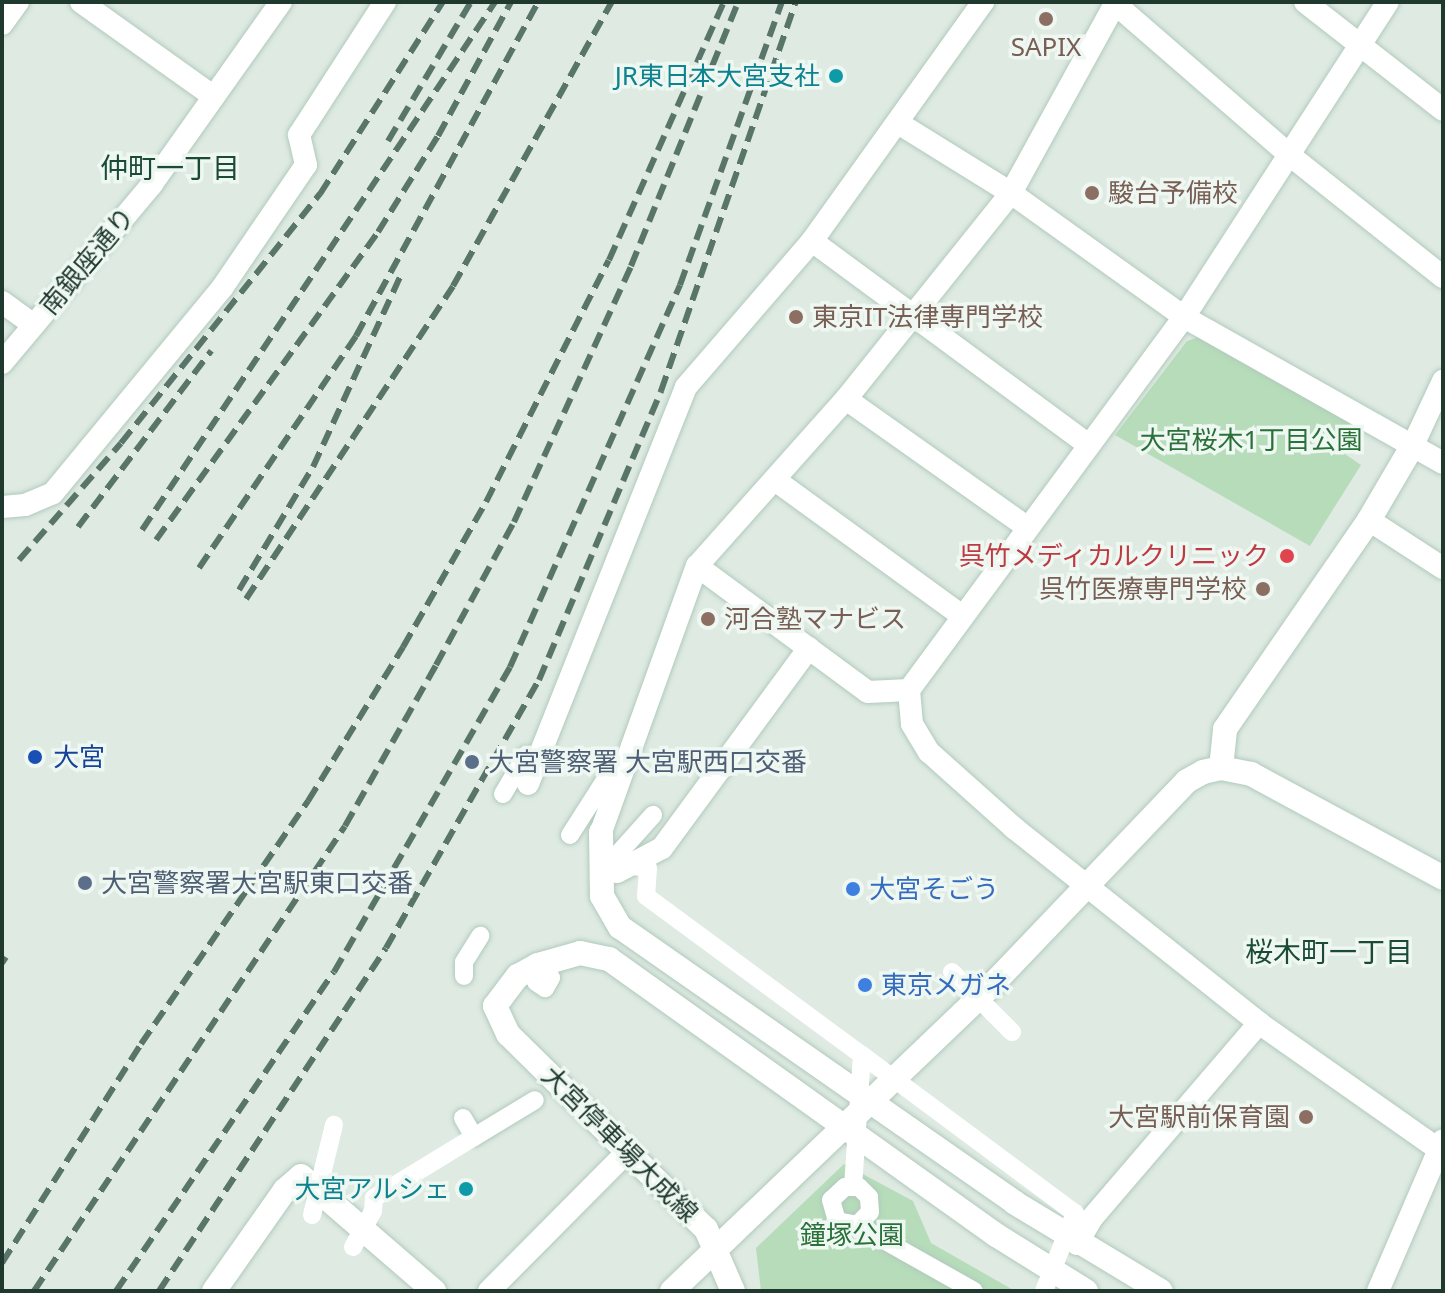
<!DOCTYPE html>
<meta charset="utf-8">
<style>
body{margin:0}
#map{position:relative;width:1445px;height:1293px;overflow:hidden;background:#deeae2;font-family:"Noto Sans","Noto Sans JP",sans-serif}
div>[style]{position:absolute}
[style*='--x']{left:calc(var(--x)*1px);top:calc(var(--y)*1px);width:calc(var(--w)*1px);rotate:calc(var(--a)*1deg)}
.green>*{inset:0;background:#b6dcba}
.roads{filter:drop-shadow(0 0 2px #b1cabc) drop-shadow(0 0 2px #b1cabc)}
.pedestrian>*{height:18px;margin:-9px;padding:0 9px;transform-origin:9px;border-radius:9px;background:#fff}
.minor>*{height:22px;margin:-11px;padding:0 11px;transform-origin:11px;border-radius:11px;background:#fff}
.tertiary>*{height:24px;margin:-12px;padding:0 12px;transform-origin:12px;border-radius:12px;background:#fff}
.secondary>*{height:24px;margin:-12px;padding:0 12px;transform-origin:12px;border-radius:12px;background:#fff}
.rail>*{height:6px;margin-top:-3px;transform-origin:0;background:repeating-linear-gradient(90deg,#597569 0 16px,transparent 0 24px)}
.pedestrian-bridge>*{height:18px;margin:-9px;padding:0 9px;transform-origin:9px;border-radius:9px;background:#fff}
.dots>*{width:22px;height:22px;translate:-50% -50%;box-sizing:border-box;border:4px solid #eef7f1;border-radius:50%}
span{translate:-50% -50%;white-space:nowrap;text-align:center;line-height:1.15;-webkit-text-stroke:7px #eef7f1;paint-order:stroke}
.education-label{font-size:26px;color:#785e54}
.left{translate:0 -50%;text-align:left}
.right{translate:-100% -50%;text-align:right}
.culture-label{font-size:26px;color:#0d838f}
.street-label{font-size:26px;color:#1f392e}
.park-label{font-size:26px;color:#297039}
.health-label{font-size:26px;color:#be3a42}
.transit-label{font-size:26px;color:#164399}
.service-label{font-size:26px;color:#4e5e75}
.shop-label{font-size:26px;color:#366cbe}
.neighbourhood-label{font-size:28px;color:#1b4b37}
.frame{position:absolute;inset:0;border:4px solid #1f392e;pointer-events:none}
</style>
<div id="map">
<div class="green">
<div style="clip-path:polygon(1199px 337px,1351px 423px,1336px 448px,1361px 465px,1310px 546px,1115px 435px,1187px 341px)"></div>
<div style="clip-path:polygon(844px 1164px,913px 1201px,931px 1243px,1015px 1291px,761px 1291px,756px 1248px)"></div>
</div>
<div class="roads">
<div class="pedestrian">
<div style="--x:503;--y:794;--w:45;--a:-59.5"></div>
<div style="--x:570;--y:835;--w:72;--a:-57.4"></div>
<div style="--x:609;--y:864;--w:66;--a:-48.1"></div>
<div style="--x:464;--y:976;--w:14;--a:-90"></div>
<div style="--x:464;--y:962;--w:31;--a:-58"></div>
<div style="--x:536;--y:982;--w:11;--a:34"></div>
<div style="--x:545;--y:988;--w:12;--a:-59"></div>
<div style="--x:463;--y:1118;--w:22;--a:60"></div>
<div style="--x:474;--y:1137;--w:71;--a:-31.2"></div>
<div style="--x:857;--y:1225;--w:18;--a:-45"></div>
<div style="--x:870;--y:1212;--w:15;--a:-94"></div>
<div style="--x:869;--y:1197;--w:14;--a:-135"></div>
<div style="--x:859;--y:1187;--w:14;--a:180"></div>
<div style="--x:845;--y:1187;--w:19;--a:137"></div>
<div style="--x:831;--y:1200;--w:22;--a:74"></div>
<div style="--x:837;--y:1221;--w:20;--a:11"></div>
<div style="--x:857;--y:1225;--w:134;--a:29.4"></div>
</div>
<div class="minor">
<div style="--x:81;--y:2;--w:163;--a:35.5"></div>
<div style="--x:1113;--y:2;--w:237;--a:40.9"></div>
<div style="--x:1292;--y:157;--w:193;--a:38.5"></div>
<div style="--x:1305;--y:2;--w:175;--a:38"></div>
<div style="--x:2;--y:24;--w:27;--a:-54"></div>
<div style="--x:898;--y:123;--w:133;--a:31.8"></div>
<div style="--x:1011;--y:193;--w:213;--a:35.6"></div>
<div style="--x:1184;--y:317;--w:297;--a:29.4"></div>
<div style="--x:812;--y:241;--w:344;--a:36.4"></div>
<div style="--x:2;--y:302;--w:39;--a:36"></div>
<div style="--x:2;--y:363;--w:234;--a:-50"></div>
<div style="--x:152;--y:184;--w:223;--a:-54.7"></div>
<div style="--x:846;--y:399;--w:223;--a:35.3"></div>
<div style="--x:1413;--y:445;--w:71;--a:-64.9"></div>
<div style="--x:775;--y:480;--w:230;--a:36"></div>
<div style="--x:2;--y:507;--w:23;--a:-5"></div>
<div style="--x:25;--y:505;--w:30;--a:-23"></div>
<div style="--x:53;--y:493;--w:266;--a:-50.5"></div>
<div style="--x:222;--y:288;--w:149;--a:-55.7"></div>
<div style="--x:306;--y:165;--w:31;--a:-103"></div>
<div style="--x:299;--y:135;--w:158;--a:-57.1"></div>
<div style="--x:1369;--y:520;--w:88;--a:33"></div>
<div style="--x:697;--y:566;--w:212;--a:36.4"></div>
<div style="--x:868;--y:692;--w:41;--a:-2.8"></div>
<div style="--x:909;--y:690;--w:463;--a:-53.6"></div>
<div style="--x:1184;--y:317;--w:375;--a:-57.1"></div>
<div style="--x:909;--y:690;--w:34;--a:85"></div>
<div style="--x:912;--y:724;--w:33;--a:59"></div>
<div style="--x:929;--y:752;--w:114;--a:41.8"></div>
<div style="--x:1014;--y:828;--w:313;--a:38.5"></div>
<div style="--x:1259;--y:1023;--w:221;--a:35.1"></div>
<div style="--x:528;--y:784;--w:427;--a:-68.3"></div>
<div style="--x:686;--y:387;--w:193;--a:-49.2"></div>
<div style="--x:812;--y:241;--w:294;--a:-54.4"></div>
<div style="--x:601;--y:832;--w:283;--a:-70.2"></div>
<div style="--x:697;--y:566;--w:224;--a:-48.3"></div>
<div style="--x:846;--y:399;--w:264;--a:-51.3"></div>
<div style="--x:1011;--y:193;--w:218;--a:-61.2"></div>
<div style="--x:617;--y:872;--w:51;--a:-28.1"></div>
<div style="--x:662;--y:848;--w:248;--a:-53.7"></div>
<div style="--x:1077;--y:1244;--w:30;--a:-60"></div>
<div style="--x:1092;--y:1218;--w:257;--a:-49.4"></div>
<div style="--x:489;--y:1291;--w:197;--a:-45.2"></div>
<div style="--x:1378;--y:1291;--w:164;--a:-66.7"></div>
</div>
<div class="tertiary">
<div style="--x:1221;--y:768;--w:39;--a:-84"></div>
<div style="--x:1225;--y:729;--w:254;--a:-55.4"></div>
<div style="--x:1369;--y:520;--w:87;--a:-59.6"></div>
<div style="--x:601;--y:832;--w:64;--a:89.1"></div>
<div style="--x:602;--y:896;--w:36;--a:60"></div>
<div style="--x:620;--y:927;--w:482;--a:34.9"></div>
<div style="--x:1015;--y:1203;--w:170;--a:31.1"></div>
<div style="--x:495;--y:1006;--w:38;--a:-53"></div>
<div style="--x:518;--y:976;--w:23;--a:-29"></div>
<div style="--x:538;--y:965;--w:44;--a:-15.9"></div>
<div style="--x:580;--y:953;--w:30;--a:12"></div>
<div style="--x:609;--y:959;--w:475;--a:35.5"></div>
<div style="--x:996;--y:1235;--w:106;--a:31.9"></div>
<div style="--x:214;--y:1291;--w:123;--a:-54.9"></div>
<div style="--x:285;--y:1190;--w:21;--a:-41"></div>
<div style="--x:301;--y:1176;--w:176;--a:40.8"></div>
<div style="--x:672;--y:1291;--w:443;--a:-43.7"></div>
<div style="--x:992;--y:985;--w:282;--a:-46.3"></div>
<div style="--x:1187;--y:781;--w:18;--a:-29"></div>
<div style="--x:1203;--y:772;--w:18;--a:-13"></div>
<div style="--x:1221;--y:768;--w:31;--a:11"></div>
<div style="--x:1251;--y:774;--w:218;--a:28.4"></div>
</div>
<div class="secondary">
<div style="--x:495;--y:1006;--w:31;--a:65"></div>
<div style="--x:508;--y:1034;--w:278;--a:44.6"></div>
<div style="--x:706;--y:1229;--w:68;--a:66.5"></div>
</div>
</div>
<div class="rail">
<div style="--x:388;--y:141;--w:162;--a:-59.2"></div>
<div style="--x:78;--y:527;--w:221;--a:-52.9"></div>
<div style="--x:142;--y:530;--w:635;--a:-56.23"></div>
<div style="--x:156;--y:540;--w:380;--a:-54.2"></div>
<div style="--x:378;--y:232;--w:113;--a:-58"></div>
<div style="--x:438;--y:136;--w:153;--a:-61.4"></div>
<div style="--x:19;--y:560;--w:155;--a:-48.9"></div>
<div style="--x:121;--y:443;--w:319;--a:-51.4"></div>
<div style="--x:320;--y:194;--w:228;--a:-57.4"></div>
<div style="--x:199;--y:568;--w:280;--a:-55.9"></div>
<div style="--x:356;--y:336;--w:380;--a:-61.4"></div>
<div style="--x:239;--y:590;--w:144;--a:-59"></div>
<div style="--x:313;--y:467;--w:209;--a:-65.4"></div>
<div style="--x:246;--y:599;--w:375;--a:-56.5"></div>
<div style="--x:453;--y:286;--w:325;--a:-60.8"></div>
<div style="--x:2;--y:963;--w:7;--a:-56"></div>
<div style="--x:2;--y:1263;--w:259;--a:-57.6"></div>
<div style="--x:141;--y:1044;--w:295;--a:-55.5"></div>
<div style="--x:308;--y:801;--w:181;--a:-58.3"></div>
<div style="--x:403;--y:647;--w:167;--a:-60.2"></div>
<div style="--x:486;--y:502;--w:271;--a:-63.1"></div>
<div style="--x:609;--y:260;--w:282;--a:-66"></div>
<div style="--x:34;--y:1291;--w:559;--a:-56.22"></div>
<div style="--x:345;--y:826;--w:185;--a:-60.5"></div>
<div style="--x:436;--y:665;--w:163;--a:-61.4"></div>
<div style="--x:514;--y:522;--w:281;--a:-65.4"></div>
<div style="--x:631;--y:266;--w:285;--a:-67.9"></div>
<div style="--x:116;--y:1291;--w:386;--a:-55.7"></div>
<div style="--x:334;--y:972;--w:352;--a:-60"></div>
<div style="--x:510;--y:667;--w:418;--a:-66"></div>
<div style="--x:680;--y:285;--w:301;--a:-70.2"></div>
<div style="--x:159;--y:1291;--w:411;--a:-56.5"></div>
<div style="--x:386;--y:948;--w:309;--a:-60.3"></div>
<div style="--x:539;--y:680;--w:314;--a:-67.1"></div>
<div style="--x:661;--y:391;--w:412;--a:-70.9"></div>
</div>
<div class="pedestrian-bridge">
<div style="--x:600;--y:862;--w:48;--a:7.1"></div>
<div style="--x:648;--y:868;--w:28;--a:94"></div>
<div style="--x:646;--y:896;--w:268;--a:36.4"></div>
<div style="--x:862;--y:1055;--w:131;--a:93.9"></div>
<div style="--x:952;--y:972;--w:85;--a:45"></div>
<div style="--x:862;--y:1055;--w:265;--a:36.6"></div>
<div style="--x:1075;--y:1213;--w:84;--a:111.7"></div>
<div style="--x:312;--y:1215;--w:93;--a:-76.3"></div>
<div style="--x:353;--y:1247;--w:41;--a:-60.9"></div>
<div style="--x:373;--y:1211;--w:13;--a:-86"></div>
<div style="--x:374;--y:1198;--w:117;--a:-31.4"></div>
</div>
<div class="dots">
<div style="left:1046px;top:19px;background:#8d6e63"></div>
<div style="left:836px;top:76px;background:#0f9aa8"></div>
<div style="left:1092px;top:193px;background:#8d6e63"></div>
<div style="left:796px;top:317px;background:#8d6e63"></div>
<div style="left:1287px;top:556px;background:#e0444e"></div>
<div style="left:1263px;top:589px;background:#8d6e63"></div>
<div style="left:708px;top:619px;background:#8d6e63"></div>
<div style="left:35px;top:757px;background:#1a4fb4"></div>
<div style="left:472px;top:762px;background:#5c6f8a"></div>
<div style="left:85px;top:883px;background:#5c6f8a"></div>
<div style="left:853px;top:889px;background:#3f7fe0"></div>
<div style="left:865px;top:985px;background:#3f7fe0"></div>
<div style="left:1306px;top:1117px;background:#8d6e63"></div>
<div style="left:466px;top:1189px;background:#0f9aa8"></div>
</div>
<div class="education-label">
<span style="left:1046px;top:47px">SAPIX</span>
<span class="left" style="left:1108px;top:193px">駿台予備校</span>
<span class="left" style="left:812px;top:317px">東京IT法律専門学校</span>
<span class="right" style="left:1247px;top:589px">呉竹医療専門学校</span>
<span class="left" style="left:724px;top:619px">河合塾マナビス</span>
<span class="right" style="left:1290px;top:1117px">大宮駅前保育園</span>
</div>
<div class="culture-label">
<span class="right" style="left:820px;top:76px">JR東日本大宮支社</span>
<span class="right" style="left:450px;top:1189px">大宮アルシェ</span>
</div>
<div class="street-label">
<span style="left:87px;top:261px;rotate:-50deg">南銀座通り</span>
<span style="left:620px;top:1144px;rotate:45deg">大宮停車場大成線</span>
</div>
<div class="park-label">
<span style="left:1251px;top:440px">大宮桜木1丁目公園</span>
<span style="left:852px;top:1235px">鐘塚公園</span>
</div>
<div class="health-label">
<span class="right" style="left:1269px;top:556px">呉竹メディカルクリニック</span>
</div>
<div class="transit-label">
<span class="left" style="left:53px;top:757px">大宮</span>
</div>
<div class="service-label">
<span class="left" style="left:488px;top:762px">大宮警察署 大宮駅西口交番</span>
<span class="left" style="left:101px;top:883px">大宮警察署大宮駅東口交番</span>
</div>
<div class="shop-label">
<span class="left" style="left:869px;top:889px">大宮そごう</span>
<span class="left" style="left:881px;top:985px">東京メガネ</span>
</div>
<div class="neighbourhood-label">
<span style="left:170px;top:167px">仲町一丁目</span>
<span style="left:1329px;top:951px">桜木町一丁目</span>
</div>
<div class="frame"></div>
</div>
